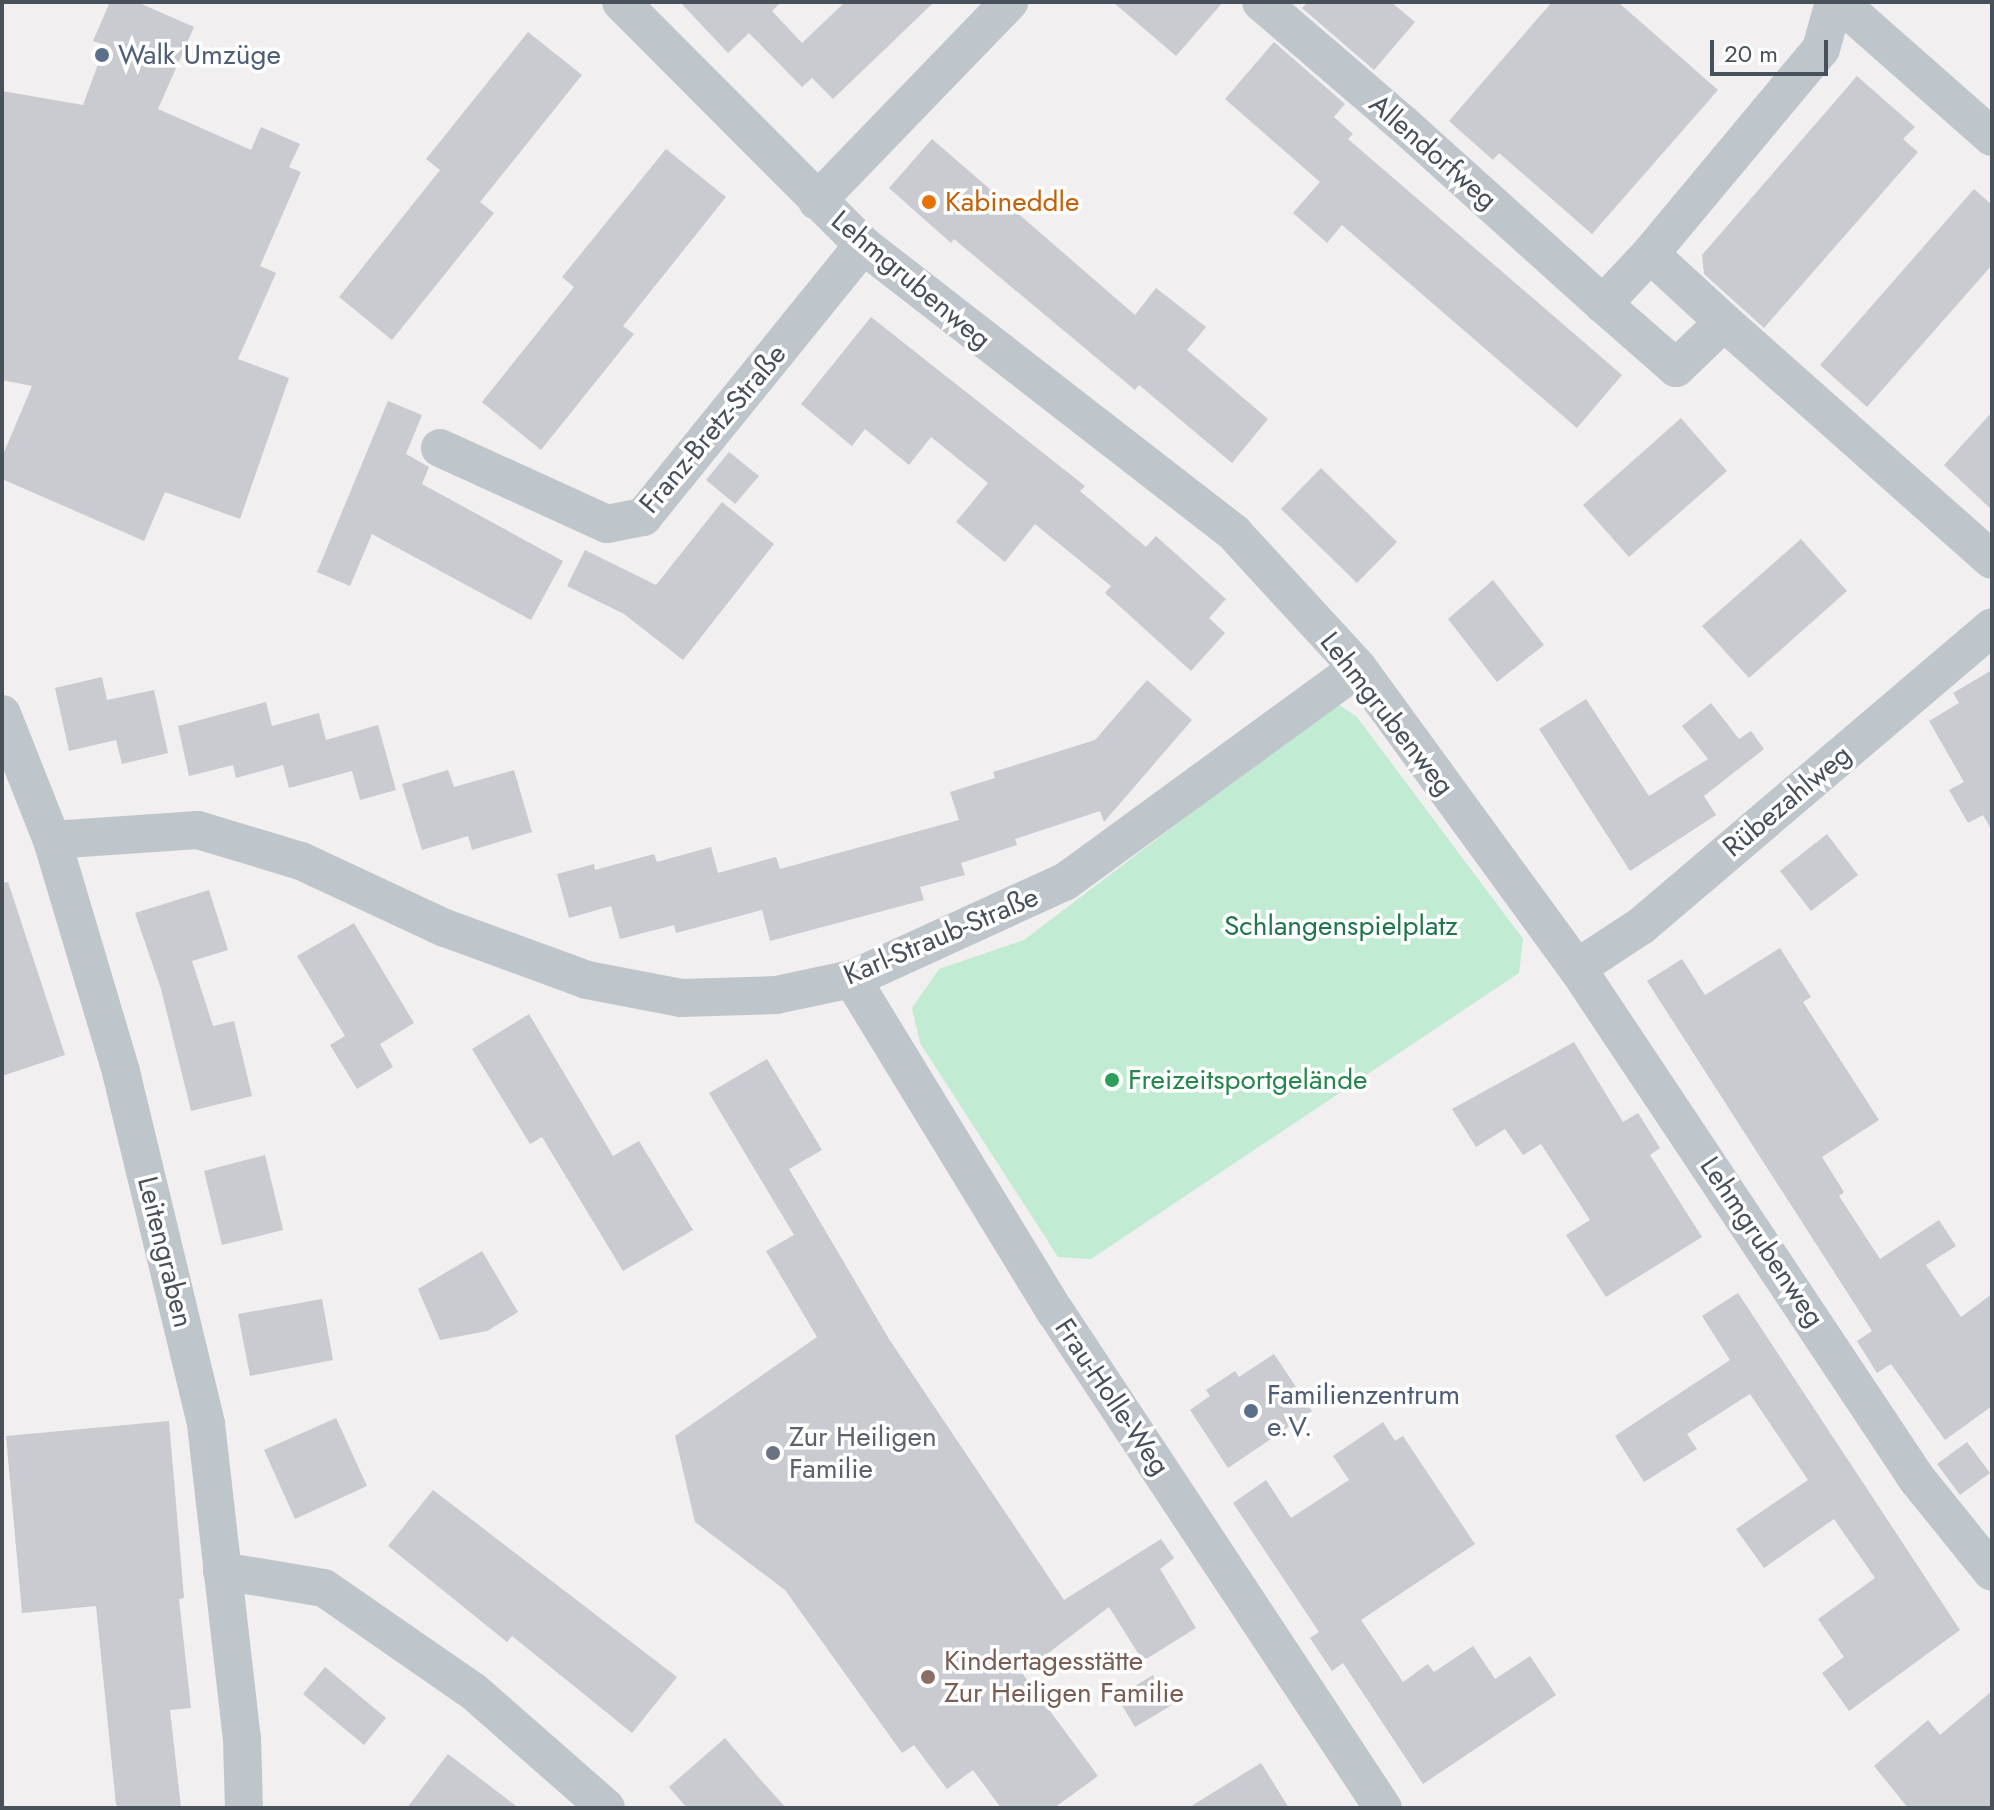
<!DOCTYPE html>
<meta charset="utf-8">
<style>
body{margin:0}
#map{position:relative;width:1994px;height:1810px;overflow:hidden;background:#f1efef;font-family:Jost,sans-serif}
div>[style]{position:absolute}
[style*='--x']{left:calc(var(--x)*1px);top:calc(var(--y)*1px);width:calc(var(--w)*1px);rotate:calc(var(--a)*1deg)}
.green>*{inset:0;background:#c1ebd2}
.building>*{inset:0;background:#c9cbd1}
.street>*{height:38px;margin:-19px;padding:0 19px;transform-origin:19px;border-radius:19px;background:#bec6cc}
.dots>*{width:22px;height:22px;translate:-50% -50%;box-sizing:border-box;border:4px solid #fff;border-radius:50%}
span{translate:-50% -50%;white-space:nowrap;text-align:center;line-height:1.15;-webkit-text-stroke:7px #fff;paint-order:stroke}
.service-label{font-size:28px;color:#4e5e75}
.left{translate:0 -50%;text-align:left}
.street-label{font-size:28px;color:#48515a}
.food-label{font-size:28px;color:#c56008}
.park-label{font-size:28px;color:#20754c}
.leisure-label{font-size:28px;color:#27864d}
.worship-label{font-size:28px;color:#5b616d}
.education-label{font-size:28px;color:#785e54}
.frame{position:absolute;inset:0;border:4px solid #48515a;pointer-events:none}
.scale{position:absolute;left:1710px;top:40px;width:118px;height:36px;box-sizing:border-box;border:4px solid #48515a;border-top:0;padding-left:10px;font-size:24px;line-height:28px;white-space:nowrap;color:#48515a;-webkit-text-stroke:6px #fff;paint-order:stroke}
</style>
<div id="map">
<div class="green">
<div style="clip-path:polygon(1336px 703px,1357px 717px,1523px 939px,1519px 973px,1091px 1259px,1058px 1257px,920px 1043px,912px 1008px,939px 969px,1024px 940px)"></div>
</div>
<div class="building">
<div style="clip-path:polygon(110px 2px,137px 2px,194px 27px,158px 109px,251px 150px,261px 127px,300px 144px,289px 167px,301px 172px,260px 266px,276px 273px,238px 359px,289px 378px,240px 519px,165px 492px,144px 541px,2px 479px,2px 457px,32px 386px,2px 380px,2px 91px,83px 105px,105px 45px,93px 41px)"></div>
<div style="clip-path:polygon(680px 2px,781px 2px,772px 11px,802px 43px,845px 2px,934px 2px,833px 99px,812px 78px,802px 87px,749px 33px,728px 53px)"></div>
<div style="clip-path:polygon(1113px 2px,1223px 2px,1176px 56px)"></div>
<div style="clip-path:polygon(1308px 2px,1391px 2px,1415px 22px,1374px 70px,1302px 8px)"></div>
<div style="clip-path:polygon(1552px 2px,1618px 2px,1718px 90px,1592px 234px,1499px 153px,1493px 160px,1449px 121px)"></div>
<div style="clip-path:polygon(528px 32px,582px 75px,480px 202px,494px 213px,392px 340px,339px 297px,440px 170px,426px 159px)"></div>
<div style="clip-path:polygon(1274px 42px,1345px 104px,1334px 117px,1353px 134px,1348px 139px,1622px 375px,1577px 428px,1342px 225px,1327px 243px,1293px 213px,1320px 182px,1225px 99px)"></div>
<div style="clip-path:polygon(1857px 76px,1915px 127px,1903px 139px,1918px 152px,1764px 328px,1704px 274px,1702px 255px)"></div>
<div style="clip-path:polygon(932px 139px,1135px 315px,1156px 288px,1206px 327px,1187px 350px,1268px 419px,1232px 463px,1139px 385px,1135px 390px,954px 239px,951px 243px,889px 188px)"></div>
<div style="clip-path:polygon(666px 149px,726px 197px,623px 326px,634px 334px,541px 450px,482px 402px,574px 287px,562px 277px)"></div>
<div style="clip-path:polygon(1974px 189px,1992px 205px,1992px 265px,1867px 407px,1820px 365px)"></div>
<div style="clip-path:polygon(871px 317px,1085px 486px,1080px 491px,1146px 547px,1156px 536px,1226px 599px,1209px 618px,1225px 633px,1191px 671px,1105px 593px,1111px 586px,1035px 524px,1005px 562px,956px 522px,988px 483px,931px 437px,909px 465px,865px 429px,852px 446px,801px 404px)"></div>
<div style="clip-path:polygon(388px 401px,422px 415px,406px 454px,429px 467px,422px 484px,563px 561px,531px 620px,372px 534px,350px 586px,317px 572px)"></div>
<div style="clip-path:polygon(1992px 412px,1992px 510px,1944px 465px)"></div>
<div style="clip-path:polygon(1681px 418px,1727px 471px,1629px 557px,1583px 505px)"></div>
<div style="clip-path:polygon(729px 452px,759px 476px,735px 504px,706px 480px)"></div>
<div style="clip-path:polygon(1321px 468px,1397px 542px,1357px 583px,1281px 509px)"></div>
<div style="clip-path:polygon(722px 502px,774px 544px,683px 660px,624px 614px,567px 586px,585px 550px,656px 585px)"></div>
<div style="clip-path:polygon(1801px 539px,1847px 591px,1749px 678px,1702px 626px)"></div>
<div style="clip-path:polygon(1493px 580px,1544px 645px,1497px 682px,1448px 619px)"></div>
<div style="clip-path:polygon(1992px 670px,1992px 831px,1983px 815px,1968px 823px,1949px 790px,1964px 782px,1929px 721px,1959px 703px,1953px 693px)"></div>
<div style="clip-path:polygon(102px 677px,107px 700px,154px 690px,168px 753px,122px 764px,116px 740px,69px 751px,55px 688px)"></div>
<div style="clip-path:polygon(1147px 680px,1192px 720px,1104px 822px,1100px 811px,1015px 839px,1017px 845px,961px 863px,965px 875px,920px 887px,924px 900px,770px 941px,762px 910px,676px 933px,674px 925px,620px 939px,611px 906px,569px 918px,557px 874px,594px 864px,595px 870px,654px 854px,657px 862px,711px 847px,718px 873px,776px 857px,780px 869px,959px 820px,950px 792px,995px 778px,993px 772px,1095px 740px)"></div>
<div style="clip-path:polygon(1586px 699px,1649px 796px,1708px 759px,1682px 726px,1711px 703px,1739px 739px,1751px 731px,1764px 749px,1704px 796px,1716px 815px,1630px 871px,1539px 729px)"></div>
<div style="clip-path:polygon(266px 702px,272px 726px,319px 713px,326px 740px,378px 725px,396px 790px,360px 800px,352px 771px,289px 788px,283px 765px,236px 778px,233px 765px,189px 776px,178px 726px)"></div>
<div style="clip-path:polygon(448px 770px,454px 787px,514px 770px,532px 832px,472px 850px,468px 836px,422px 850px,402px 784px)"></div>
<div style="clip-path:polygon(1827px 834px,1858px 875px,1811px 911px,1780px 871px)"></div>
<div style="clip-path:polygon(8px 882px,65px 1055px,2px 1076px,2px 883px)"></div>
<div style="clip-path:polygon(209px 890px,228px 950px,192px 961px,213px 1026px,234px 1021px,252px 1096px,191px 1111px,161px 989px,135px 913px)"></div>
<div style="clip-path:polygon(354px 923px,414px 1023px,380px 1044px,393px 1067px,357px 1089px,330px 1045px,345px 1036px,297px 956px)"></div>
<div style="clip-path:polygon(1780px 948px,1811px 997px,1803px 1002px,1879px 1120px,1822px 1157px,1844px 1192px,1839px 1196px,1880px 1259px,1939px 1220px,1956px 1246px,1926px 1265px,1961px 1317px,1992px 1294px,1992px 1406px,1945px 1440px,1891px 1364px,1877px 1373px,1857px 1341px,1872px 1331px,1647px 981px,1682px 959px,1705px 995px)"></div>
<div style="clip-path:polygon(529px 1014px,613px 1156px,639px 1141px,693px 1230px,623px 1271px,542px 1137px,530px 1144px,472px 1049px)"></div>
<div style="clip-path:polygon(1574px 1042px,1623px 1122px,1638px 1113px,1660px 1148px,1650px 1155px,1702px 1237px,1606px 1297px,1566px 1235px,1590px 1220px,1541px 1144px,1523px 1155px,1505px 1129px,1476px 1147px,1452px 1109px)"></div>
<div style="clip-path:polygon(767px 1059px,822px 1150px,789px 1169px,889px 1339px,1064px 1600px,1161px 1539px,1174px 1558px,1160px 1569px,1196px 1628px,1143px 1661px,1109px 1607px,1022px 1673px,1098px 1776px,1054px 1808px,1001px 1808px,973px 1770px,947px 1789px,914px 1745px,902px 1753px,785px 1590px,695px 1522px,675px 1436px,817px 1337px,766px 1251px,794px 1235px,709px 1093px)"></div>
<div style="clip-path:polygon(265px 1155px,283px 1230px,222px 1245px,204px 1171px)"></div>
<div style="clip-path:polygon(482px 1251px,518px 1312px,487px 1331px,440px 1340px,418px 1289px)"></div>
<div style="clip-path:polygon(1738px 1293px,1960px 1630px,1849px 1711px,1822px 1673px,1844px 1657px,1818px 1619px,1875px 1578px,1834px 1519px,1764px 1568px,1736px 1529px,1808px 1480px,1750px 1394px,1687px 1434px,1697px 1449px,1644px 1482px,1615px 1436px,1730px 1360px,1702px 1316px)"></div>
<div style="clip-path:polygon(322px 1299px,333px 1360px,250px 1376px,238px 1314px)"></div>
<div style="clip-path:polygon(1274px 1354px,1312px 1411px,1228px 1468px,1190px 1410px,1210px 1396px,1206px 1390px,1235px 1371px,1239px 1377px)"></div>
<div style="clip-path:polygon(336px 1418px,367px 1486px,295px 1519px,264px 1450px)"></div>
<div style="clip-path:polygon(169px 1421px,184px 1598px,179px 1599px,191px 1708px,170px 1710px,181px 1808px,123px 1808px,116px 1805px,96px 1606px,22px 1613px,6px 1436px)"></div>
<div style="clip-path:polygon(1383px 1422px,1395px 1441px,1403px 1436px,1475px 1544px,1361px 1620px,1403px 1682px,1428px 1664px,1434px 1672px,1473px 1646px,1495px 1679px,1530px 1656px,1556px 1695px,1423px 1784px,1343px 1663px,1332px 1671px,1310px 1638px,1319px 1632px,1233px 1503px,1266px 1480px,1291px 1518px,1349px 1480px,1333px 1456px)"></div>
<div style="clip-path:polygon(1967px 1442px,1990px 1473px,1960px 1495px,1937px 1464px)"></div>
<div style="clip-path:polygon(433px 1490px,677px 1677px,632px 1733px,512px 1636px,507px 1642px,388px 1546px)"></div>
<div style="clip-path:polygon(325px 1667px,386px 1718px,364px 1745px,303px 1694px)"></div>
<div style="clip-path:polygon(1153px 1675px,1172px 1705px,1135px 1727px,1117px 1697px)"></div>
<div style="clip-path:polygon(1992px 1691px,1992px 1808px,1908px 1808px,1874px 1766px,1928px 1720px,1940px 1735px)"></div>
<div style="clip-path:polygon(725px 1738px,760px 1779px,786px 1808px,687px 1808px,669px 1787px)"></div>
<div style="clip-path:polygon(448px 1754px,519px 1808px,407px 1808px)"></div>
<div style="clip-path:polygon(1261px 1763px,1289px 1808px,1188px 1808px)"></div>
</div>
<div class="street">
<div style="--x:621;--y:2;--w:343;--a:45.1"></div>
<div style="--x:863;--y:245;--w:470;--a:37.8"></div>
<div style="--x:1234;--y:533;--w:183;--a:47.4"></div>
<div style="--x:1358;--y:668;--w:371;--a:53.9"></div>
<div style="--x:1577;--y:968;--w:614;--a:56.36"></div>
<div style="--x:1917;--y:1479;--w:119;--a:51.1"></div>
<div style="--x:1261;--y:2;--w:187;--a:40.7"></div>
<div style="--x:1403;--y:124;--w:269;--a:42"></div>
<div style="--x:1603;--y:304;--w:97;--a:41.2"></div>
<div style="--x:1676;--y:368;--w:66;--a:-43.8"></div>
<div style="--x:1724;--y:322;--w:100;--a:-137.4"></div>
<div style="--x:1650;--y:254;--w:69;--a:133.2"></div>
<div style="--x:1839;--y:2;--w:204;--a:41.4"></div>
<div style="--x:817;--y:201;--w:277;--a:-46"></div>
<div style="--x:1650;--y:254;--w:267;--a:-50.2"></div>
<div style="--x:1821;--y:49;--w:49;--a:-74.5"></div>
<div style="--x:1724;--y:322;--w:358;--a:41.6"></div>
<div style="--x:440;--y:448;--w:183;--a:24.5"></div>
<div style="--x:607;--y:524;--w:37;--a:-11"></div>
<div style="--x:643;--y:517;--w:350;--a:-51"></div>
<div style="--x:2;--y:714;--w:136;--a:68.4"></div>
<div style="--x:52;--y:840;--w:242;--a:73.4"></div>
<div style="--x:121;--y:1072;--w:362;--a:76.4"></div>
<div style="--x:206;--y:1424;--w:316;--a:83.5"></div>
<div style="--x:242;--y:1738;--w:70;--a:88.4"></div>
<div style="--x:52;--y:840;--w:146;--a:-3.9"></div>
<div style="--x:198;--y:830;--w:108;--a:16.8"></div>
<div style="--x:301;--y:861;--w:159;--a:25"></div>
<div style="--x:445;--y:928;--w:151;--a:20.1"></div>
<div style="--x:587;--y:980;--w:96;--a:10.8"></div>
<div style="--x:681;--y:998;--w:95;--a:-1.8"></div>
<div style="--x:776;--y:995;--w:78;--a:-11.9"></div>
<div style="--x:852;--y:979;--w:235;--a:-24.6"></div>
<div style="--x:1066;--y:881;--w:361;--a:-36.1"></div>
<div style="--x:1577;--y:968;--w:77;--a:-33.3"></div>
<div style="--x:1641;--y:926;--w:461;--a:-40.4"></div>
<div style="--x:852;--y:979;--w:389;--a:58.6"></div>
<div style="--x:1055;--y:1311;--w:595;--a:56.58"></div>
<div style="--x:222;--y:1571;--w:103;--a:9.5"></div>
<div style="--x:324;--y:1588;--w:181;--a:34.7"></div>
<div style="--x:473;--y:1691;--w:177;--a:41.3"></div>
</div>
<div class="dots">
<div style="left:102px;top:55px;background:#5c6f8a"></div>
<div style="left:929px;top:202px;background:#e8710a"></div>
<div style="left:1112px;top:1080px;background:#2e9e5b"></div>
<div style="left:1251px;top:1411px;background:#5c6f8a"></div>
<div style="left:773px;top:1453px;background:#6b7280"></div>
<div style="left:928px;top:1677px;background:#8d6e63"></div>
</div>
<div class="service-label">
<span class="left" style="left:118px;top:55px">Walk Umzüge</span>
<span class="left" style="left:1267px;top:1411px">Familienzentrum<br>e.V.</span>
</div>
<div class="street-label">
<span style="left:1433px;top:152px;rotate:41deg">Allendorfweg</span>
<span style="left:911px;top:280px;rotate:40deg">Lehmgrubenweg</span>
<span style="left:713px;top:429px;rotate:-50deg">Franz-Bretz-Straße</span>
<span style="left:1387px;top:714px;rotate:52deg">Lehmgrubenweg</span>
<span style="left:1787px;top:801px;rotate:-40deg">Rübezahlweg</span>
<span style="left:941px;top:936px;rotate:-23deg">Karl-Straub-Straße</span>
<span style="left:1762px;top:1242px;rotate:56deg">Lehmgrubenweg</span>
<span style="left:165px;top:1252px;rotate:76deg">Leitengraben</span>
<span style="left:1112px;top:1397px;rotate:56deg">Frau-Holle-Weg</span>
</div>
<div class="food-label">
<span class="left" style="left:945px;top:202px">Kabineddle</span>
</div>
<div class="park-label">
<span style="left:1341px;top:926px">Schlangenspielplatz</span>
</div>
<div class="leisure-label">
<span class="left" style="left:1128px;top:1080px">Freizeitsportgelände</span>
</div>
<div class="worship-label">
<span class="left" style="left:789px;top:1453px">Zur Heiligen<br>Familie</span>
</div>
<div class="education-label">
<span class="left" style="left:944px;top:1677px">Kindertagesstätte<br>Zur Heiligen Familie</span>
</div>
<div class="frame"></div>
<div class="scale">20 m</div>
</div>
